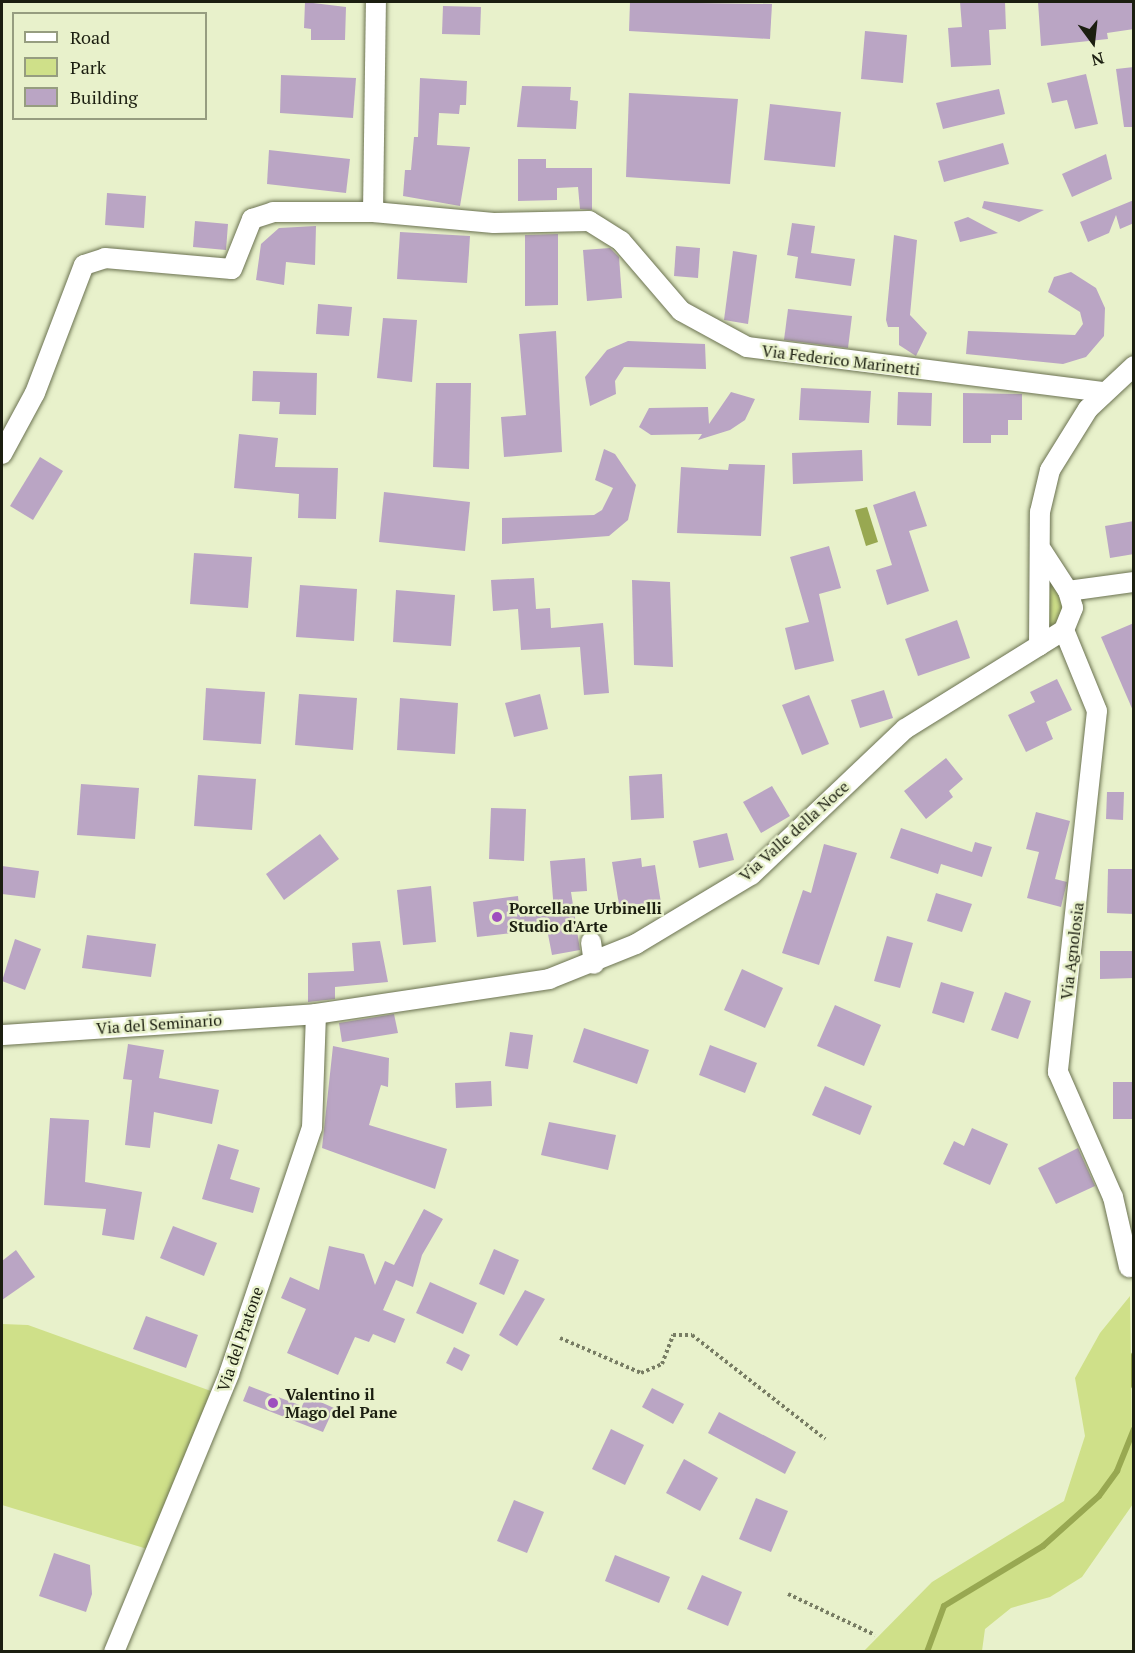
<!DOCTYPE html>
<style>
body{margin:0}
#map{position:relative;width:1135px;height:1653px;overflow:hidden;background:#e8f1cb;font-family:"PT Serif",serif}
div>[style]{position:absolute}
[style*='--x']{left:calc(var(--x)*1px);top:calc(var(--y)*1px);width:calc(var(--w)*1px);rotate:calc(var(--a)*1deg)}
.green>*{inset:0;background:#cfe089}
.water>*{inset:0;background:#98a851}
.stream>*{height:6px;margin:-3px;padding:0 3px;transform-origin:3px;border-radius:3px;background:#98a851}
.building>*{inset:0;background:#baa5c4}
.path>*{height:4px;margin-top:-2px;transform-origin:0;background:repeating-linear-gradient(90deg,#787d64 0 3px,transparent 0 6px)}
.roads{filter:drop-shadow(0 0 2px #6b7251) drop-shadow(0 0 2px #6b7251)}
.minor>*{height:20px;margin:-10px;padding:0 10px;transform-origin:10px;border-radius:10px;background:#fff}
.dots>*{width:16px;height:16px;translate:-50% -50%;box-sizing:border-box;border:3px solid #e8f1cb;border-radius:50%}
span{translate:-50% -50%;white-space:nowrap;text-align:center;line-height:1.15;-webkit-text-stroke:5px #e8f1cb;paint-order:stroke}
.street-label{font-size:16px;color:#1b1e10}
.poi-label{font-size:16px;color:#1b1e10;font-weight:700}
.left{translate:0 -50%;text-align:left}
.frame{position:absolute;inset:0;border:3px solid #1b1e10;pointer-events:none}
.legend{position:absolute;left:12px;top:12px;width:195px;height:108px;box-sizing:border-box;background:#e8f1cb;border:2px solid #969d80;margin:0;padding:8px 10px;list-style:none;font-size:18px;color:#1b1e10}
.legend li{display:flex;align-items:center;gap:12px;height:30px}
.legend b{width:30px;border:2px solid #969d80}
.north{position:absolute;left:1063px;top:12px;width:60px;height:60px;-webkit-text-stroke:4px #e8f1cb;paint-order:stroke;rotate:165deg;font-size:16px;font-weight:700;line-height:24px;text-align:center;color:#1b1e10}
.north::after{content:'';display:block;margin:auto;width:21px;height:27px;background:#1b1e10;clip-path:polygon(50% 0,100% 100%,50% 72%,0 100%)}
</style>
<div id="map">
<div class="green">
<div style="clip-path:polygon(1049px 570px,1064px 611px,1056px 628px,1045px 634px)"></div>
<div style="clip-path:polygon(1130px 1296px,1133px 1504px,1082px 1577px,1050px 1597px,1011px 1608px,985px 1629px,982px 1651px,864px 1651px,932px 1582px,1064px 1501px,1085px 1436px,1075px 1378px,1100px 1333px)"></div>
<div style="clip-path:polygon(2px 1324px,28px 1325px,222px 1395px,154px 1551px,2px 1505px)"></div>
</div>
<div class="water">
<div style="clip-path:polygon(867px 507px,878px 542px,866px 546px,855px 510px)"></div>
</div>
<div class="stream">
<div style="--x:1134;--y:1355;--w:31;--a:90"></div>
<div style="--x:927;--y:1652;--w:49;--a:-69.7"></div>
<div style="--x:944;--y:1606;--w:116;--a:-31.2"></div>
<div style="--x:1043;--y:1546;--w:75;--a:-41.8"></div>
<div style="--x:1099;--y:1496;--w:31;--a:-54"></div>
<div style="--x:1117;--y:1471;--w:45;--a:-68"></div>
</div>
<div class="building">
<div style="clip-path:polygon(305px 2px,346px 7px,345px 40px,311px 40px,311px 29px,304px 28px)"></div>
<div style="clip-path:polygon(630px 2px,772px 4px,770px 39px,629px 31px)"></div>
<div style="clip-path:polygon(960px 2px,1005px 2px,1006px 29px,989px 30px,991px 65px,951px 67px,948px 28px,962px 27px)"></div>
<div style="clip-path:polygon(1038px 2px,1134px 2px,1134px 29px,1107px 33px,1108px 39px,1041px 46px)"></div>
<div style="clip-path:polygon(443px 6px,481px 7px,480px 35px,442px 34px)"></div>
<div style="clip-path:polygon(865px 31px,907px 35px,903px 83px,861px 79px)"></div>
<div style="clip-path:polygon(1134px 67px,1134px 127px,1124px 127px,1116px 69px)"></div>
<div style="clip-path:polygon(1086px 74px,1098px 124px,1075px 129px,1067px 100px,1052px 103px,1047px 83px)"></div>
<div style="clip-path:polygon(281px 75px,356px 78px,353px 118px,280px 113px)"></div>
<div style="clip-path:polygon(420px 78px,467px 81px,466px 105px,460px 105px,459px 114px,439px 113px,437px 145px,470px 147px,460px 206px,403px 196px,405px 170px,411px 170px,414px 137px,418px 137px)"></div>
<div style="clip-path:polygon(522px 86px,571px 87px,570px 100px,578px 101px,576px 129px,517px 127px)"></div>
<div style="clip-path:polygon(999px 89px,1005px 114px,943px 129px,936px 103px)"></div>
<div style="clip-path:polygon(629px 93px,738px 99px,730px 184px,626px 177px)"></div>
<div style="clip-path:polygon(770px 104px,841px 112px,835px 167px,764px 160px)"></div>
<div style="clip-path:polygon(1003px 143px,1009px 164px,944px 182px,938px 161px)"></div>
<div style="clip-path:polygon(269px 150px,350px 159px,346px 193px,267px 184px)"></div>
<div style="clip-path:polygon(1106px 154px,1112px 179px,1072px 197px,1062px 174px)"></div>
<div style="clip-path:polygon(518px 159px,546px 159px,546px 168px,592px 168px,592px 210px,580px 209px,578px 187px,557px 188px,557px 200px,518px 201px)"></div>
<div style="clip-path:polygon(107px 193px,146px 196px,144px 228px,105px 225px)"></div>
<div style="clip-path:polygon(1134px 200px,1134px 223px,1120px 229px,1116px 215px,1109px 233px,1088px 242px,1080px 222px)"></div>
<div style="clip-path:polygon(984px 201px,1044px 210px,1019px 222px,982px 208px)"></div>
<div style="clip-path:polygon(968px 217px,998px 233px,960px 242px,954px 222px)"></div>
<div style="clip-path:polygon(195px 221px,228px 224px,226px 250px,193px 247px)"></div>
<div style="clip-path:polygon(792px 223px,815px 226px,811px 253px,855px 259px,851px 286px,795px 278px,798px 257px,787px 255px)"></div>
<div style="clip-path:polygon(316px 226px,315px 265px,286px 262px,284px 285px,256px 280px,261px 244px,279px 228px)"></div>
<div style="clip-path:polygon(400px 232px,470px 236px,467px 283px,397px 279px)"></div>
<div style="clip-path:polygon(558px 234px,558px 305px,525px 306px,525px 235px)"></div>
<div style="clip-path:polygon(894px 235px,917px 240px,910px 315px,927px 333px,916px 356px,899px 345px,899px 327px,888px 327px,886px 320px)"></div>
<div style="clip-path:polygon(676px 246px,700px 248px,698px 278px,674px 276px)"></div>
<div style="clip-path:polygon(610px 248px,619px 257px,622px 298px,587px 301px,583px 250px)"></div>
<div style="clip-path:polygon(733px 251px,757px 255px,748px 324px,724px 320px)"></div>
<div style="clip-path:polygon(1071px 272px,1096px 288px,1105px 308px,1104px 336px,1086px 357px,1063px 364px,966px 354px,968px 331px,1075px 335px,1083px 324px,1080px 312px,1048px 292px,1054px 277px)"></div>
<div style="clip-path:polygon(318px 304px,352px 307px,349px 336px,316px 334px)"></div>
<div style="clip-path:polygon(788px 309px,852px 316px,848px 348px,784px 340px)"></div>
<div style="clip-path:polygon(383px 318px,417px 320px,412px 382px,377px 378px)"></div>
<div style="clip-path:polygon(556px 331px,562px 452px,504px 457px,501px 417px,526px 415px,519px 334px)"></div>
<div style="clip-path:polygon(628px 341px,705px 344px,706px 369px,624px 367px,615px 381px,616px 394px,590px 406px,585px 377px,607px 350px)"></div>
<div style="clip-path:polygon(253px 371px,317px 373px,316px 415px,279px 414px,280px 402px,252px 401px)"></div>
<div style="clip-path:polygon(436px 383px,471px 383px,469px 469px,433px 467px)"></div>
<div style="clip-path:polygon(801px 388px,871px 391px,869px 423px,799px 420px)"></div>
<div style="clip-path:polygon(731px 392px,755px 399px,745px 420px,730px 430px,698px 440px,702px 434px,651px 435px,639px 427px,649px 408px,708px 407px,709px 424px)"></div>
<div style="clip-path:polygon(898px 392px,932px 393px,931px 426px,897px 425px)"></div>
<div style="clip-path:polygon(963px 393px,1022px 394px,1022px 420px,1008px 420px,1008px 435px,991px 435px,991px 443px,963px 443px)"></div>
<div style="clip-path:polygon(239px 434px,278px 438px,275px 467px,338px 468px,336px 519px,298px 518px,299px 494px,234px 488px)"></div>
<div style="clip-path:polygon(604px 449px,615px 454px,636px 485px,628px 520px,609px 536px,502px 544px,502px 518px,594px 515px,602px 510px,613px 488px,595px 480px)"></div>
<div style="clip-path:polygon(862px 450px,863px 481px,793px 484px,792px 453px)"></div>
<div style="clip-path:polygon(40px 457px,63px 471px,33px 520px,10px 506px)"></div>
<div style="clip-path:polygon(729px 464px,765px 465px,761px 536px,677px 533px,681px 467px,728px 470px)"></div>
<div style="clip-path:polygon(915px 491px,927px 526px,909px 531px,929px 591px,887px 605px,876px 570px,892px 565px,873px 505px)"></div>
<div style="clip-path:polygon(384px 492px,470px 502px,465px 551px,379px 542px)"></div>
<div style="clip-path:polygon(1134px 521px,1134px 554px,1110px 558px,1105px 526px)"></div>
<div style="clip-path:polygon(829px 546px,841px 588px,819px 594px,834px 661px,795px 670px,785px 628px,809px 622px,790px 557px)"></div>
<div style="clip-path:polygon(194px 553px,252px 557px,248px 608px,190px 604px)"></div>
<div style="clip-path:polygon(534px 578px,536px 609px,550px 608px,551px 628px,603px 623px,609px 693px,584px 695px,580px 647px,521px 650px,518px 609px,493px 611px,491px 580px)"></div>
<div style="clip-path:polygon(632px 580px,670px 582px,673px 667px,634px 665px)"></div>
<div style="clip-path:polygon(300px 585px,357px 589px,354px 641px,296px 637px)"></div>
<div style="clip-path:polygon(396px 590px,455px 595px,451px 646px,393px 642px)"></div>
<div style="clip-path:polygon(957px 620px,970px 658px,918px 676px,905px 639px)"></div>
<div style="clip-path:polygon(1134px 623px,1134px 713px,1101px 637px)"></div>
<div style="clip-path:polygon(1057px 679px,1072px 710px,1046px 722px,1053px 739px,1026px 752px,1008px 715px,1035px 702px,1030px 692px)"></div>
<div style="clip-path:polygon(206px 688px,265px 692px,261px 744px,203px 740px)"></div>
<div style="clip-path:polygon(884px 690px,893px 718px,860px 728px,851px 700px)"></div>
<div style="clip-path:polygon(299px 694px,357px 698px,353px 750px,295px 745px)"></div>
<div style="clip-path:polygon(540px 694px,548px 729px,514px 737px,505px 703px)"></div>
<div style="clip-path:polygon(809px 695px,829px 744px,802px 755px,782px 705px)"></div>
<div style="clip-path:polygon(400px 698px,458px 703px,455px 754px,397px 750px)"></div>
<div style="clip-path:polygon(946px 758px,963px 779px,949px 791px,953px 797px,926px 819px,904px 791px)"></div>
<div style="clip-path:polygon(662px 774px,664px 818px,631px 820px,629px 776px)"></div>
<div style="clip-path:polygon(198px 775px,256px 779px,252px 830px,194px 826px)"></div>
<div style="clip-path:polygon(81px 784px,139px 788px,135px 839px,77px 835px)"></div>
<div style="clip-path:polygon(772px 786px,790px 816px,761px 833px,743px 802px)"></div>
<div style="clip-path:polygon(1107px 792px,1124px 792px,1123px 820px,1106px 819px)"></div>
<div style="clip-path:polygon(491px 808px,526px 809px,524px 861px,489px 859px)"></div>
<div style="clip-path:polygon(1036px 812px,1070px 821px,1055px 879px,1067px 882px,1061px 907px,1027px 898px,1039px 852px,1026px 849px)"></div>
<div style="clip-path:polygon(901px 828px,972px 852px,975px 842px,992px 847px,982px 877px,941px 864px,938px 874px,890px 858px)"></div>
<div style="clip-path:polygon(727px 833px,734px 860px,699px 868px,693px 841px)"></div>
<div style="clip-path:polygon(320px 834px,339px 859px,284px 900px,266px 874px)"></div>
<div style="clip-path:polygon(824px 844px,857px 853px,819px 965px,782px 953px,803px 890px,811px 893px)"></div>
<div style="clip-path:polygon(585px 858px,587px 891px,571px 892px,580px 950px,552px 955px,547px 929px,477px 937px,473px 902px,518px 896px,520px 917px,554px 911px,550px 861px)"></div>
<div style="clip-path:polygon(641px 858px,642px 867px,655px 865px,661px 903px,619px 905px,612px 862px)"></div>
<div style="clip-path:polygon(2px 866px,39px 871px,35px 898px,2px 894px)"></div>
<div style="clip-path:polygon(1108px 869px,1134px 869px,1134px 914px,1107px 913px)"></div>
<div style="clip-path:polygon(431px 886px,436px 942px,403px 945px,397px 890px)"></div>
<div style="clip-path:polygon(936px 893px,972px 904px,962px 932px,927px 921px)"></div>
<div style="clip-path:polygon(87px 935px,156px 944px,151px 977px,82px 968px)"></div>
<div style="clip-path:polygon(887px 936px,913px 943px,900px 988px,874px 981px)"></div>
<div style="clip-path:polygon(15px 939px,41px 949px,25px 990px,2px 981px)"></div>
<div style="clip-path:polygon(380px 941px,388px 982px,335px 987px,335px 999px,308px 1002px,308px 973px,354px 971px,352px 943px)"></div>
<div style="clip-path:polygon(1100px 951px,1134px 951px,1134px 978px,1100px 979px)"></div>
<div style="clip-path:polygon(742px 969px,783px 988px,765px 1028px,724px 1010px)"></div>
<div style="clip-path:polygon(941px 982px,974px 992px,964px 1023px,932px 1013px)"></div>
<div style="clip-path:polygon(1005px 992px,1031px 1001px,1018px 1039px,991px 1030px)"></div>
<div style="clip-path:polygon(835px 1005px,881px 1025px,864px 1066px,817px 1046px)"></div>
<div style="clip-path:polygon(394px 1014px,398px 1033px,342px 1042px,339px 1023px)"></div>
<div style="clip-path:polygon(584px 1028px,649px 1050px,637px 1084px,573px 1062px)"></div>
<div style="clip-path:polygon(510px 1032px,533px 1035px,528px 1069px,505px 1066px)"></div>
<div style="clip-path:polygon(128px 1044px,164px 1050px,159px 1078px,219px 1090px,212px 1124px,154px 1112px,150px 1148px,125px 1145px,132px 1080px,123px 1079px)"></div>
<div style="clip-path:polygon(710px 1045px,757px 1063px,745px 1093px,699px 1075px)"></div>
<div style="clip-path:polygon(333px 1046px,389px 1058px,388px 1087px,381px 1085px,369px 1125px,447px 1149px,435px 1189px,322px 1148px)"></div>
<div style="clip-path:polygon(491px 1081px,492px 1106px,456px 1108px,455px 1083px)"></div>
<div style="clip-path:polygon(1113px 1082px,1134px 1082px,1134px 1119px,1113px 1119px)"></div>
<div style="clip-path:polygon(825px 1086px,872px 1106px,860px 1135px,812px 1115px)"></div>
<div style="clip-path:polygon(50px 1118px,89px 1120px,85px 1182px,142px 1192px,134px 1240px,102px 1235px,106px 1209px,44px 1205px)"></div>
<div style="clip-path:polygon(549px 1122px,616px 1135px,608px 1170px,541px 1155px)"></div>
<div style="clip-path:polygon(972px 1128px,1008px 1144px,990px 1185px,943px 1164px,954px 1141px,964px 1146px)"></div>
<div style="clip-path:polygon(218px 1144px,239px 1150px,230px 1179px,260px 1188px,253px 1213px,202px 1199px)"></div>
<div style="clip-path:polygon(1078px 1148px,1095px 1186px,1056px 1204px,1038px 1168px)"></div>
<div style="clip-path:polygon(424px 1209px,443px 1219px,422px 1255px,413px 1287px,396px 1280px,383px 1310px,405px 1319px,395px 1343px,373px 1334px,369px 1342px,355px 1337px,338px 1375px,287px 1353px,306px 1309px,281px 1298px,290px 1277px,319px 1290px,329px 1246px,364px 1254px,375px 1285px,385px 1261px,394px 1265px)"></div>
<div style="clip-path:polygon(173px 1226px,217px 1243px,204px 1276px,160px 1258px)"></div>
<div style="clip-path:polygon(494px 1249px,519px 1260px,504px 1295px,479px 1284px)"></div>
<div style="clip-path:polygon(16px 1250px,35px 1277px,2px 1300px,2px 1261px)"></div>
<div style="clip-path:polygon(430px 1282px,477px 1303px,463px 1334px,416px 1313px)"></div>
<div style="clip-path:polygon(525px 1290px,545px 1299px,517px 1346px,499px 1335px)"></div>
<div style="clip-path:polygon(146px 1316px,198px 1335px,186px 1368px,133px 1349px)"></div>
<div style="clip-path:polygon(454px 1347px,470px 1355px,462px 1371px,446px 1363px)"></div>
<div style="clip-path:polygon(249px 1386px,302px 1406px,307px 1396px,334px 1408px,323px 1432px,243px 1401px)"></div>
<div style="clip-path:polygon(652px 1388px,684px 1404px,673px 1424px,642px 1407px)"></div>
<div style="clip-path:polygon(719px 1412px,796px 1452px,785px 1474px,708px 1433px)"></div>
<div style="clip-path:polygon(611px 1429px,644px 1445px,625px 1485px,592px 1469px)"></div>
<div style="clip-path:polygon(684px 1459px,718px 1478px,700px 1511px,666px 1493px)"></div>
<div style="clip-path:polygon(756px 1498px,788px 1511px,771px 1552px,739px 1539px)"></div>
<div style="clip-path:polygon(514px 1500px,544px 1512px,527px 1553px,497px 1541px)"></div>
<div style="clip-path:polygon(54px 1553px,90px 1565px,92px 1594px,86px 1612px,39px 1596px)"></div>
<div style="clip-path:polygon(615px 1555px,670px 1577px,659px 1603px,605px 1581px)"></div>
<div style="clip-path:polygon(702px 1575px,742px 1592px,728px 1626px,687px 1609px)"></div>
</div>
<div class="path">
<div style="--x:560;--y:1338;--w:88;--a:23.4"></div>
<div style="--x:641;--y:1373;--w:23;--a:-23"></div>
<div style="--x:662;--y:1364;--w:31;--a:-69"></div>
<div style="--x:673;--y:1335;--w:19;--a:0"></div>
<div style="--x:692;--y:1335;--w:169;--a:38"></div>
<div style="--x:788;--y:1594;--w:96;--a:25.2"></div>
</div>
<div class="roads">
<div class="minor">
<div style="--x:373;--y:212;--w:210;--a:-89.2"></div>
<div style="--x:2;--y:454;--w:69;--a:-61.6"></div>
<div style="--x:35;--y:393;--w:137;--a:-69.1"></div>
<div style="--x:84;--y:265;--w:22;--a:-18"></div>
<div style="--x:105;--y:258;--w:127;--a:5"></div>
<div style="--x:232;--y:269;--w:54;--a:-68.2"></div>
<div style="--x:252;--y:219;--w:22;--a:-18"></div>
<div style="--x:273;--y:212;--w:100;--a:0"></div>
<div style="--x:373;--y:212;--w:121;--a:5.2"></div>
<div style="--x:494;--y:223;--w:95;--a:-1.2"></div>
<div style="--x:589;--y:221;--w:38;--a:32"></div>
<div style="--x:621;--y:241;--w:92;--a:49.4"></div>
<div style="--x:681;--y:311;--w:75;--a:28.6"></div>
<div style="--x:747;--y:347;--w:360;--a:7.2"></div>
<div style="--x:1068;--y:591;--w:67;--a:-7.8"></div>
<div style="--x:1064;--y:630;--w:87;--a:67.8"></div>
<div style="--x:1097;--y:711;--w:363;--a:96.2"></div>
<div style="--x:1058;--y:1072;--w:137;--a:66.3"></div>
<div style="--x:1113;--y:1197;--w:72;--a:77.1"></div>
<div style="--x:1039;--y:646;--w:134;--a:-89.6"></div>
<div style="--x:1040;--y:512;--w:43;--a:-76.6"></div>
<div style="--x:1050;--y:470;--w:72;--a:-58.1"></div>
<div style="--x:1088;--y:409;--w:63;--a:-43.1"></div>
<div style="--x:591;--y:942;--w:22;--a:82"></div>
<div style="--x:2;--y:1035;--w:315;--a:-3.8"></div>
<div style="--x:316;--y:1014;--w:236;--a:-8.5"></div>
<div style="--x:549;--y:979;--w:94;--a:-21.9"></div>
<div style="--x:636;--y:944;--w:134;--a:-31"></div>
<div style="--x:751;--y:875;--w:212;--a:-43.5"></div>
<div style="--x:905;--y:729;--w:187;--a:-31.9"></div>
<div style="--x:1064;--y:630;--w:24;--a:-68"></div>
<div style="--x:1073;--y:608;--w:18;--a:-106"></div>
<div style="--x:1068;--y:591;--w:48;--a:-123"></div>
<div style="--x:114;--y:1652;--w:301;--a:-67.5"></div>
<div style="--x:229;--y:1374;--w:260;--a:-71.4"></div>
<div style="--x:312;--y:1128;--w:114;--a:-88"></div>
</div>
</div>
<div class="dots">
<div style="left:497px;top:917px;background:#9e4ebe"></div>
<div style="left:273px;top:1403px;background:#9e4ebe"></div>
</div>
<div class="street-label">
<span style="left:841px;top:360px;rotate:7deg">Via Federico Marinetti</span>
<span style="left:794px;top:831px;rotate:-42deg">Via Valle della Noce</span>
<span style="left:1072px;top:951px;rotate:-83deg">Via Agnolosia</span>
<span style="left:159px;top:1024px;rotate:-4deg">Via del Seminario</span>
<span style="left:240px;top:1339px;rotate:-71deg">Via del Pratone</span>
</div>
<div class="poi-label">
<span class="left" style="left:509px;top:917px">Porcellane Urbinelli<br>Studio d'Arte</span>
<span class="left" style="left:285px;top:1403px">Valentino il<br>Mago del Pane</span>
</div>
<div class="frame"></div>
<ul class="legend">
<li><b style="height:8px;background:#fff"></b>Road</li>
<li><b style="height:16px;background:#cfe089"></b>Park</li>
<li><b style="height:16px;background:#baa5c4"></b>Building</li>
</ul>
<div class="north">N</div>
</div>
